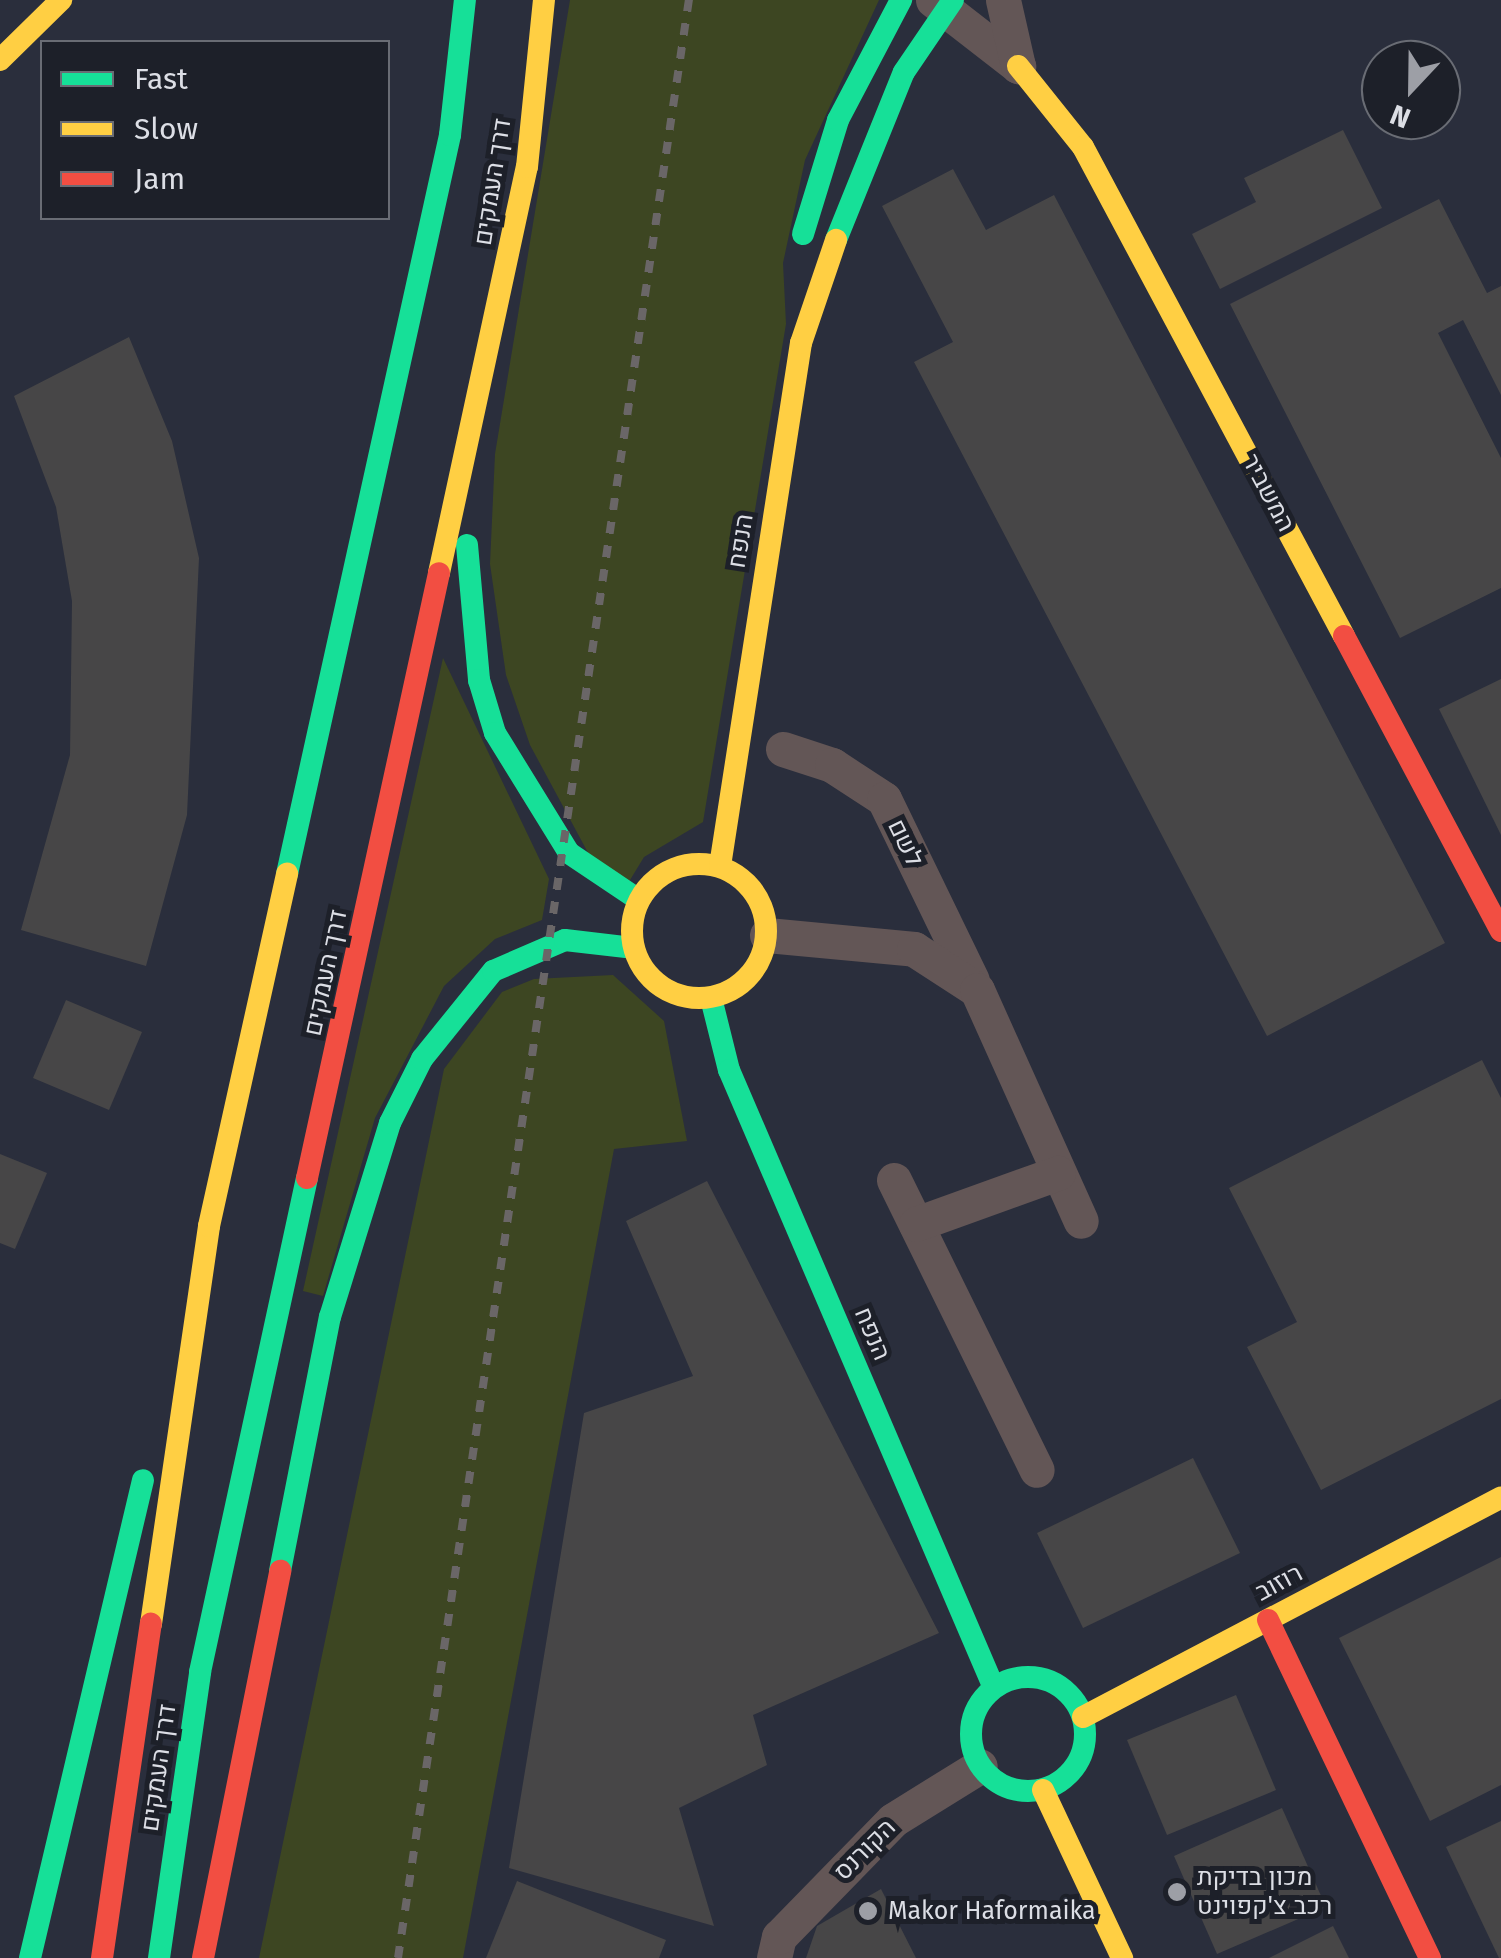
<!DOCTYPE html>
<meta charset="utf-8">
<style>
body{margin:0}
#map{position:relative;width:1501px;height:1958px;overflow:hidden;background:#292b30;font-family:"Fira Sans",Heebo,sans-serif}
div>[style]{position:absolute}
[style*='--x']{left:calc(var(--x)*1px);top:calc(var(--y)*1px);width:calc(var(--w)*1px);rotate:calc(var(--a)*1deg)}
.built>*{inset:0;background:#2a2e3c}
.green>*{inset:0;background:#3d4622}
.building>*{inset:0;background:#474647}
.street>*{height:35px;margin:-17.5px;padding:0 17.5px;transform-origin:17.5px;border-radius:17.5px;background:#635656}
.fast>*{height:22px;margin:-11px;padding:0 11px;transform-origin:11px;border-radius:11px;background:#16e098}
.fast>.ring{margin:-11px;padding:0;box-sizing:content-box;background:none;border:22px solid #16e098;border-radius:50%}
.slow>*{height:22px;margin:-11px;padding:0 11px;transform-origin:11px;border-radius:11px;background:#ffcf43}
.slow>.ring{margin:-11px;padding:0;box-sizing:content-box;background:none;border:22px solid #ffcf43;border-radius:50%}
.jam>*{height:22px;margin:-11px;padding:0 11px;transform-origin:11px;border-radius:11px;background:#f24e42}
.rail>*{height:8px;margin-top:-4px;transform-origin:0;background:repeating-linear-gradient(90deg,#6a6667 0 12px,transparent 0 24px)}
.dots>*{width:28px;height:28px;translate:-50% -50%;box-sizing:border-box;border:5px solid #1d2029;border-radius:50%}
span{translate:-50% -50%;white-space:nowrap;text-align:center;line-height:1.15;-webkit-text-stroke:10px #1d2029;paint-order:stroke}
.street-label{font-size:25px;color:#dcdee5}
.poi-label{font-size:25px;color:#dcdee5}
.left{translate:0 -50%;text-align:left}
.legend{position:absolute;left:40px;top:40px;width:350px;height:180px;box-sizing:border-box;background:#1d2029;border:2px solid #696c74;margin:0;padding:12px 18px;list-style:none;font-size:30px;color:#dcdee5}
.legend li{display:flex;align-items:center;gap:20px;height:50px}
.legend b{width:50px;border:2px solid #696c74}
.north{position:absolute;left:1361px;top:40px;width:100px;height:100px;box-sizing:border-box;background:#1d2029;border:2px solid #696c74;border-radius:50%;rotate:202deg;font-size:28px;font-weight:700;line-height:40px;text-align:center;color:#dcdee5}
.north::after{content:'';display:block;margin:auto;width:35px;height:45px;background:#9d9fa6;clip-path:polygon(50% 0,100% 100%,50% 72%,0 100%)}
</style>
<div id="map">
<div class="built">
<div style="clip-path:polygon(evenodd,0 0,1501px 0,1501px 1958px,0 1958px,0 0,42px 42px,388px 42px,388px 218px,42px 218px,42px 42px,0 0,1381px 60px,1441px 60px,1441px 120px,1381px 120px,1381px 60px)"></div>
</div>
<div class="green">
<div style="clip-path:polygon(570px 0,879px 0,805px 160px,783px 263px,786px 324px,703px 822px,644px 857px,627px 885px,593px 862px,530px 745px,506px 675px,490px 564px,495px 454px)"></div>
<div style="clip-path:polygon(443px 658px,549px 879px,542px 920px,495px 939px,444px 986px,375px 1118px,323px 1296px,303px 1291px)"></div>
<div style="clip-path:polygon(613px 975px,664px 1021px,687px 1141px,614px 1149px,463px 1958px,259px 1958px,444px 1069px,502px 992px,534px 979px)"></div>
</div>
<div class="building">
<div style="clip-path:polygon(1343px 130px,1382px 208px,1220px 289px,1192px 234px,1256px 202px,1244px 178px)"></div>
<div style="clip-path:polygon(953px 169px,986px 230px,1054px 195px,1445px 943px,1267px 1036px,914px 362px,953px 342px,882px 206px)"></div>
<div style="clip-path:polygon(1439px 199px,1487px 293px,1501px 286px,1501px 395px,1463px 320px,1438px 333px,1501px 458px,1501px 588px,1400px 638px,1230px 304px)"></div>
<div style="clip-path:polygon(129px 337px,172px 441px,199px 558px,187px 815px,146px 966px,21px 930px,70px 755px,72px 601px,56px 507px,14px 396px)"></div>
<div style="clip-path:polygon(1501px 679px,1501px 835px,1439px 709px)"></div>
<div style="clip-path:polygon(66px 1000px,142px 1032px,109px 1110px,33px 1078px)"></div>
<div style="clip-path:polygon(1482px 1060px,1501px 1098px,1501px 1399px,1321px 1490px,1247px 1347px,1297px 1322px,1229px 1188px)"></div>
<div style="clip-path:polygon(0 1154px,47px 1173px,15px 1249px,0 1243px)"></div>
<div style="clip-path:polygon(707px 1181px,939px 1633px,753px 1715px,767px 1765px,679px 1808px,714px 1926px,509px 1868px,584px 1413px,693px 1376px,626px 1221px)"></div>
<div style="clip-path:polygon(1193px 1458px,1240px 1553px,1083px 1628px,1037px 1533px)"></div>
<div style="clip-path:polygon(1501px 1557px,1501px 1785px,1430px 1821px,1339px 1638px)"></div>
<div style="clip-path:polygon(1236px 1695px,1276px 1790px,1167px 1835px,1127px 1740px)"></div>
<div style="clip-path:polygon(1282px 1808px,1326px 1907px,1217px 1954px,1174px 1856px)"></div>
<div style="clip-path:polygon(1501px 1821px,1501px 1958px,1499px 1958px,1446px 1847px)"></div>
<div style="clip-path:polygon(517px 1881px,666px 1940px,659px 1958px,486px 1958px)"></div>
<div style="clip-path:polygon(881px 1889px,916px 1958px,806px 1958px,817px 1926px)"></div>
<div style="clip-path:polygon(1333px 1926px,1349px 1958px,1269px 1958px)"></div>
</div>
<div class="street">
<div style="--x:933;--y:0;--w:108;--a:37.8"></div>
<div style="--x:1003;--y:0;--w:68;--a:77.2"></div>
<div style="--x:783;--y:749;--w:52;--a:18.1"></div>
<div style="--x:832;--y:765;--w:62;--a:33.2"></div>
<div style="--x:884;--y:799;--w:201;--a:64.1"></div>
<div style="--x:767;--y:935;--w:148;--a:5.4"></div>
<div style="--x:914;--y:949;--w:75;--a:33.1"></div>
<div style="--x:977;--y:990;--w:253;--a:65.8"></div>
<div style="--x:894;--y:1180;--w:323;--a:63.8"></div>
<div style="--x:916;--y:1224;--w:151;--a:-19.8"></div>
<div style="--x:774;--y:1958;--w:22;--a:-77"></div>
<div style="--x:779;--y:1937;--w:163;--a:-45.7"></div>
<div style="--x:893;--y:1820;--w:102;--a:-31.8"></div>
</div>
<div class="fast">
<div style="--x:803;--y:234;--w:119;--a:-72.9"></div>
<div style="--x:838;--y:120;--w:136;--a:-62.3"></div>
<div style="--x:836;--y:240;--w:181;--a:-68"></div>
<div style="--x:904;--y:72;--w:87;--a:-55.8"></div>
<div style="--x:467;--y:545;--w:136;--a:84.9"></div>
<div style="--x:479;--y:680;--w:55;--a:73.2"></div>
<div style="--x:495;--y:733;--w:141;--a:58.3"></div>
<div style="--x:569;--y:853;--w:84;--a:33.9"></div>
<div style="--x:287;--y:874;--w:757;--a:-77.56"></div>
<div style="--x:450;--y:135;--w:136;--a:-83.7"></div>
<div style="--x:711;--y:998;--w:74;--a:76"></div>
<div style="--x:729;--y:1070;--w:672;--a:66.79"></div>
<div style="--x:280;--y:1571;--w:259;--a:-78.9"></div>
<div style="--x:330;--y:1317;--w:203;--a:-72.8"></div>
<div style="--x:390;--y:1123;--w:72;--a:-63.4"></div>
<div style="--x:422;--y:1059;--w:113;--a:-51.1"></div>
<div style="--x:493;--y:971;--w:78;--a:-23.3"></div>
<div style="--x:565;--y:940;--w:68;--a:6.7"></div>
<div class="ring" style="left:971px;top:1677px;width:92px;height:92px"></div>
<div style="--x:30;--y:1958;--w:491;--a:-76.7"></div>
<div style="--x:159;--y:1958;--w:289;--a:-81.8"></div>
<div style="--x:200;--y:1672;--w:505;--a:-77.78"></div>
</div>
<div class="slow">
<div style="--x:0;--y:60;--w:86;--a:-44.5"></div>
<div style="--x:1018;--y:66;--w:104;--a:51.3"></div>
<div style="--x:1083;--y:147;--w:554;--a:61.91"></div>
<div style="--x:439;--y:573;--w:415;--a:-77.8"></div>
<div style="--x:527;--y:167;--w:168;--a:-84.2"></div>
<div class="ring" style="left:632px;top:864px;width:112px;height:112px"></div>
<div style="--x:720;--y:866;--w:529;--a:-81.2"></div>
<div style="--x:801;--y:343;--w:109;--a:-71.2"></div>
<div style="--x:151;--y:1624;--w:402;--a:-81.7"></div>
<div style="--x:209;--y:1226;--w:361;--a:-77.5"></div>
<div style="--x:1083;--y:1717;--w:472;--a:-27.7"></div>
<div style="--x:1043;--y:1790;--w:186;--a:64.8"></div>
</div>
<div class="jam">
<div style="--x:1344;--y:636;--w:334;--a:62"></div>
<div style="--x:307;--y:1178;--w:619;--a:-77.69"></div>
<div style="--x:1268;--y:1620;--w:375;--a:64.4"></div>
<div style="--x:102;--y:1958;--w:338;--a:-81.7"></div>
<div style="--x:203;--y:1958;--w:395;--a:-78.7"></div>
</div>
<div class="rail">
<div style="--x:398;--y:1958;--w:1980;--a:-81.55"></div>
</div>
<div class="dots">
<div style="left:1177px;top:1892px;background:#9d9fa6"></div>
<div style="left:868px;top:1911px;background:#9d9fa6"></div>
</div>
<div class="street-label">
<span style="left:493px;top:182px;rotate:-81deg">דרך העמקים</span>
<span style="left:1268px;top:493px;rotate:62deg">המשביר</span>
<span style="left:741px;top:541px;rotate:-81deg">הנפח</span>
<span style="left:905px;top:843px;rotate:64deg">לשם</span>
<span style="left:326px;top:973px;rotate:-78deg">דרך העמקים</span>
<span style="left:872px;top:1334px;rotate:67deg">הנפח</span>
<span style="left:1279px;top:1583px;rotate:-28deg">רוזוב</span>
<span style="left:159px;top:1768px;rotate:-82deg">דרך העמקים</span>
<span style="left:865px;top:1850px;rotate:-45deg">הקורנס</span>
</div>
<div class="poi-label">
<span class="left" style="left:1197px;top:1892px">מכון בדיקת<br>רכב צ'קפוינט</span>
<span class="left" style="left:888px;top:1911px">Makor Haformaika</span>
</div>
<ul class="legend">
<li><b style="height:12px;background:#16e098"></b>Fast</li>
<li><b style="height:12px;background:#ffcf43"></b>Slow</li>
<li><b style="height:12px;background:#f24e42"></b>Jam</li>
</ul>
<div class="north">N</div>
</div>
